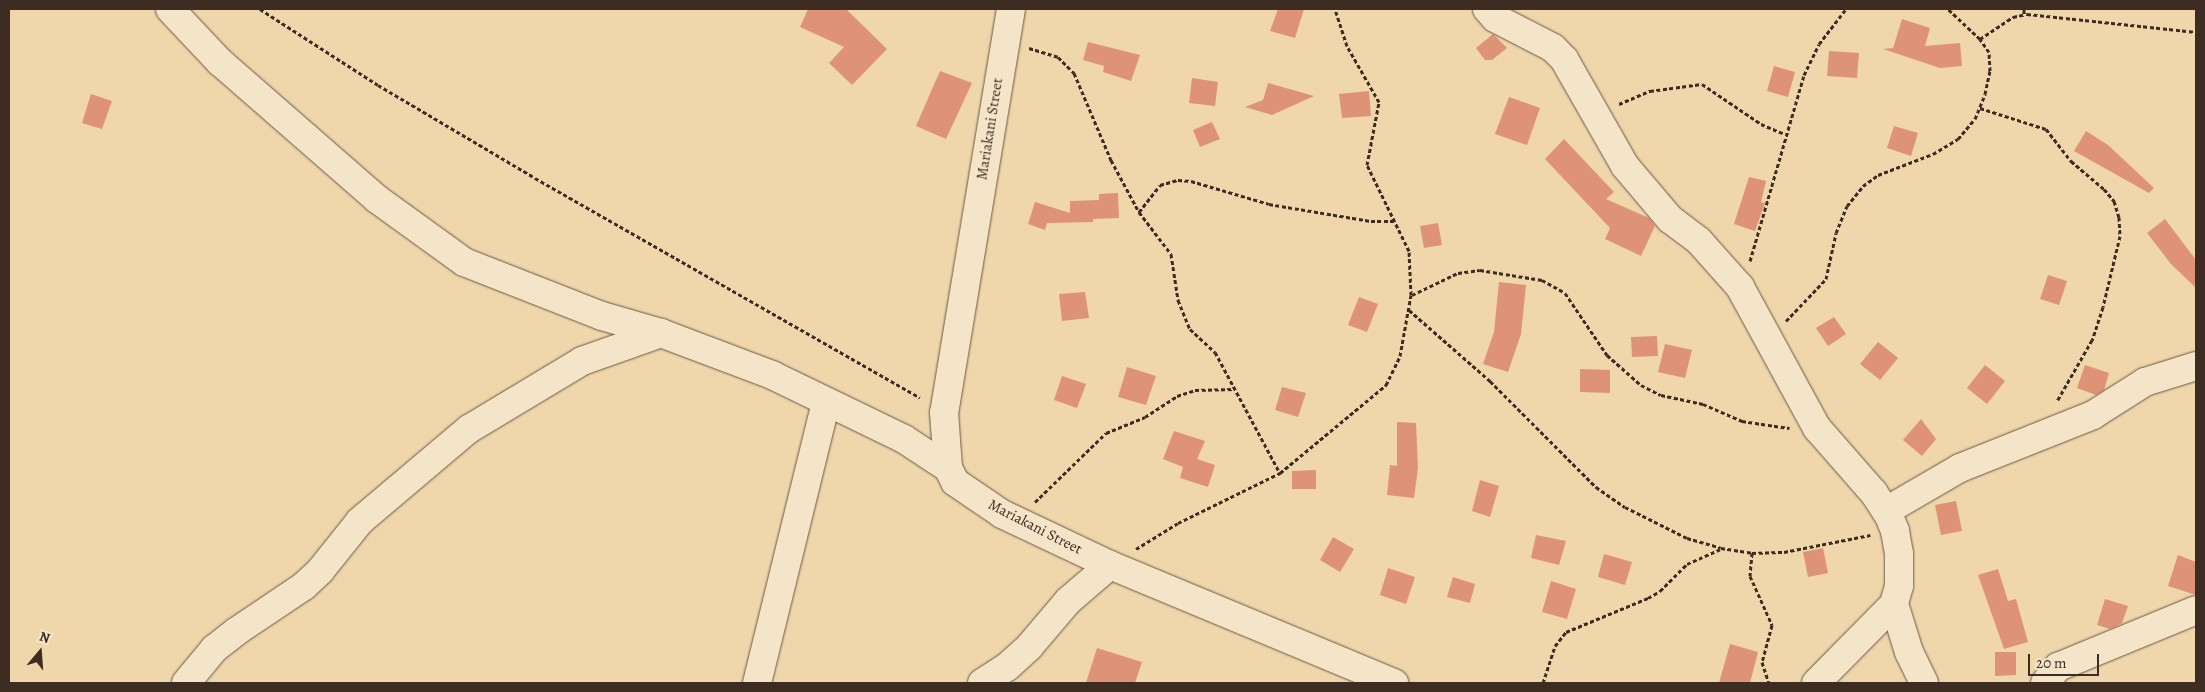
<!DOCTYPE html>
<style>
body{margin:0}
#map{position:relative;width:2205px;height:692px;overflow:hidden;background:#f0d7ab;font-family:Alegreya,serif}
div>[style]{position:absolute}
[style*='--x']{left:calc(var(--x)*1px);top:calc(var(--y)*1px);width:calc(var(--w)*1px);rotate:calc(var(--a)*1deg)}
.building>*{inset:0;background:#de9276}
.path>*{height:3px;margin-top:-1.5px;transform-origin:0;background:repeating-linear-gradient(90deg,#3d2c22 0 4px,transparent 0 6.5px)}
.roads{filter:drop-shadow(0 0 1px #6a5744) drop-shadow(0 0 1px #6a5744)}
.minor>*{height:28px;margin:-14px;padding:0 14px;transform-origin:14px;border-radius:14px;background:#f5e5c8}
span{translate:-50% -50%;white-space:nowrap;text-align:center;line-height:1.15;-webkit-text-stroke:4.5px #f5e5c8;paint-order:stroke}
.street-label{font-size:15px;color:#3d2c22}
.frame{position:absolute;inset:0;border:10px solid #3d2c22;pointer-events:none}
.north{position:absolute;left:15px;top:627px;width:50px;height:50px;-webkit-text-stroke:4px #f5e5c8;paint-order:stroke;rotate:18deg;font-size:14px;font-weight:700;line-height:20px;text-align:center;color:#3d2c22}
.north::after{content:'';display:block;margin:auto;width:18px;height:22px;background:#3d2c22;clip-path:polygon(50% 0,100% 100%,50% 72%,0 100%)}
.scale{position:absolute;left:2028px;top:654px;width:71px;height:22px;box-sizing:border-box;border:2px solid #3d2c22;border-top:0;padding-left:6px;font-size:15px;line-height:18px;white-space:nowrap;color:#3d2c22;-webkit-text-stroke:4px #f5e5c8;paint-order:stroke}
</style>
<div id="map">
<div class="building">
<div style="clip-path:polygon(808px 9px,846px 9px,887px 49px,852px 85px,829px 63px,844px 47px,800px 27px)"></div>
<div style="clip-path:polygon(1278px 9px,1304px 9px,1295px 38px,1270px 31px)"></div>
<div style="clip-path:polygon(1902px 19px,1930px 28px,1925px 46px,1960px 43px,1962px 66px,1940px 68px,1883px 49px,1893px 48px)"></div>
<div style="clip-path:polygon(1493px 34px,1507px 48px,1492px 60px,1485px 60px,1476px 48px)"></div>
<div style="clip-path:polygon(1088px 42px,1140px 55px,1131px 81px,1103px 72px,1104px 66px,1083px 60px)"></div>
<div style="clip-path:polygon(1829px 51px,1859px 53px,1857px 78px,1827px 76px)"></div>
<div style="clip-path:polygon(1774px 66px,1795px 72px,1788px 97px,1767px 91px)"></div>
<div style="clip-path:polygon(940px 71px,972px 83px,946px 139px,916px 126px)"></div>
<div style="clip-path:polygon(1192px 78px,1218px 82px,1215px 106px,1189px 103px)"></div>
<div style="clip-path:polygon(1268px 83px,1314px 96px,1272px 115px,1245px 107px,1263px 100px)"></div>
<div style="clip-path:polygon(1369px 91px,1371px 116px,1342px 118px,1339px 94px)"></div>
<div style="clip-path:polygon(91px 94px,112px 101px,102px 129px,82px 123px)"></div>
<div style="clip-path:polygon(1509px 97px,1540px 108px,1527px 145px,1495px 134px)"></div>
<div style="clip-path:polygon(1212px 122px,1220px 139px,1200px 147px,1193px 130px)"></div>
<div style="clip-path:polygon(1894px 126px,1918px 133px,1911px 156px,1887px 148px)"></div>
<div style="clip-path:polygon(2086px 131px,2108px 145px,2154px 188px,2149px 193px,2074px 151px)"></div>
<div style="clip-path:polygon(1564px 139px,1614px 192px,1606px 199px,1649px 218px,1655px 226px,1641px 256px,1605px 239px,1610px 228px,1545px 159px)"></div>
<div style="clip-path:polygon(1749px 177px,1766px 181px,1761px 202px,1765px 203px,1755px 231px,1734px 224px)"></div>
<div style="clip-path:polygon(1118px 193px,1119px 218px,1093px 219px,1093px 222px,1047px 223px,1045px 230px,1028px 224px,1035px 202px,1070px 213px,1070px 201px,1099px 200px,1099px 194px)"></div>
<div style="clip-path:polygon(2165px 219px,2196px 260px,2196px 288px,2171px 264px,2147px 233px)"></div>
<div style="clip-path:polygon(1438px 223px,1442px 245px,1424px 248px,1420px 226px)"></div>
<div style="clip-path:polygon(2048px 275px,2067px 281px,2059px 305px,2040px 299px)"></div>
<div style="clip-path:polygon(1499px 282px,1526px 285px,1521px 334px,1508px 372px,1483px 364px,1494px 332px)"></div>
<div style="clip-path:polygon(1085px 292px,1089px 318px,1062px 321px,1059px 294px)"></div>
<div style="clip-path:polygon(1359px 297px,1378px 304px,1367px 332px,1348px 325px)"></div>
<div style="clip-path:polygon(1834px 317px,1846px 334px,1828px 346px,1816px 328px)"></div>
<div style="clip-path:polygon(1657px 336px,1658px 356px,1632px 357px,1631px 337px)"></div>
<div style="clip-path:polygon(1878px 342px,1898px 358px,1880px 380px,1860px 364px)"></div>
<div style="clip-path:polygon(1665px 344px,1692px 350px,1685px 378px,1658px 372px)"></div>
<div style="clip-path:polygon(1985px 365px,2005px 381px,1987px 404px,1967px 388px)"></div>
<div style="clip-path:polygon(2085px 365px,2109px 373px,2104px 390px,2096px 395px,2077px 388px)"></div>
<div style="clip-path:polygon(1127px 367px,1156px 376px,1146px 405px,1118px 397px)"></div>
<div style="clip-path:polygon(1580px 369px,1610px 370px,1610px 393px,1580px 392px)"></div>
<div style="clip-path:polygon(1062px 376px,1086px 384px,1077px 408px,1054px 400px)"></div>
<div style="clip-path:polygon(1282px 387px,1306px 393px,1298px 417px,1275px 410px)"></div>
<div style="clip-path:polygon(1921px 419px,1936px 439px,1922px 456px,1903px 440px)"></div>
<div style="clip-path:polygon(1397px 422px,1416px 423px,1418px 468px,1414px 498px,1387px 495px,1390px 465px,1397px 466px)"></div>
<div style="clip-path:polygon(1174px 431px,1205px 441px,1197px 459px,1215px 465px,1208px 487px,1180px 478px,1183px 467px,1163px 459px)"></div>
<div style="clip-path:polygon(1316px 470px,1316px 489px,1292px 489px,1292px 471px)"></div>
<div style="clip-path:polygon(1480px 480px,1499px 486px,1490px 517px,1472px 511px)"></div>
<div style="clip-path:polygon(1956px 501px,1962px 531px,1941px 535px,1935px 505px)"></div>
<div style="clip-path:polygon(1536px 535px,1566px 541px,1559px 565px,1531px 558px)"></div>
<div style="clip-path:polygon(1333px 537px,1354px 549px,1340px 572px,1320px 560px)"></div>
<div style="clip-path:polygon(1823px 548px,1828px 573px,1808px 577px,1803px 552px)"></div>
<div style="clip-path:polygon(1604px 554px,1632px 562px,1625px 585px,1598px 577px)"></div>
<div style="clip-path:polygon(2178px 555px,2196px 562px,2196px 595px,2168px 586px)"></div>
<div style="clip-path:polygon(1388px 568px,1415px 577px,1406px 604px,1380px 595px)"></div>
<div style="clip-path:polygon(1998px 569px,2008px 601px,2016px 599px,2028px 642px,2004px 649px,1978px 575px)"></div>
<div style="clip-path:polygon(1453px 577px,1475px 584px,1470px 603px,1447px 597px)"></div>
<div style="clip-path:polygon(1551px 581px,1576px 589px,1567px 619px,1542px 612px)"></div>
<div style="clip-path:polygon(2105px 599px,2128px 606px,2122px 623px,2110px 629px,2097px 625px)"></div>
<div style="clip-path:polygon(1730px 644px,1758px 652px,1750px 683px,1719px 683px)"></div>
<div style="clip-path:polygon(1097px 648px,1142px 662px,1135px 683px,1086px 683px)"></div>
<div style="clip-path:polygon(1995px 652px,2016px 652px,2016px 675px,1995px 676px)"></div>
</div>
<div class="path">
<div style="--x:260;--y:9;--w:140;--a:32.8"></div>
<div style="--x:378;--y:85;--w:182;--a:30.6"></div>
<div style="--x:535;--y:178;--w:443;--a:29.7"></div>
<div style="--x:2024;--y:9;--w:6;--a:90"></div>
<div style="--x:1980;--y:39;--w:40;--a:-34"></div>
<div style="--x:2013;--y:17;--w:14;--a:-12"></div>
<div style="--x:2027;--y:14;--w:170;--a:6.1"></div>
<div style="--x:1029;--y:48;--w:30;--a:17"></div>
<div style="--x:1058;--y:57;--w:23;--a:45"></div>
<div style="--x:1074;--y:73;--w:95;--a:67"></div>
<div style="--x:1111;--y:160;--w:59;--a:61.7"></div>
<div style="--x:1139;--y:212;--w:53;--a:52.7"></div>
<div style="--x:1171;--y:254;--w:47;--a:81.3"></div>
<div style="--x:1178;--y:300;--w:31;--a:68"></div>
<div style="--x:1190;--y:329;--w:34;--a:43"></div>
<div style="--x:1215;--y:352;--w:137;--a:61.8"></div>
<div style="--x:1619;--y:104;--w:34;--a:-23"></div>
<div style="--x:1650;--y:91;--w:52;--a:-7.7"></div>
<div style="--x:1702;--y:84;--w:71;--a:34.1"></div>
<div style="--x:1761;--y:124;--w:26;--a:23"></div>
<div style="--x:1980;--y:108;--w:69;--a:17.7"></div>
<div style="--x:2046;--y:129;--w:41;--a:52"></div>
<div style="--x:2071;--y:161;--w:43;--a:40.3"></div>
<div style="--x:2104;--y:189;--w:16;--a:50"></div>
<div style="--x:2114;--y:201;--w:17;--a:73"></div>
<div style="--x:2119;--y:217;--w:19;--a:87"></div>
<div style="--x:2120;--y:236;--w:73;--a:103.5"></div>
<div style="--x:2103;--y:307;--w:35;--a:108"></div>
<div style="--x:2092;--y:340;--w:70;--a:119.8"></div>
<div style="--x:1139;--y:212;--w:34;--a:-52"></div>
<div style="--x:1160;--y:185;--w:19;--a:-16"></div>
<div style="--x:1178;--y:180;--w:13;--a:4"></div>
<div style="--x:1191;--y:181;--w:81;--a:16.4"></div>
<div style="--x:1269;--y:204;--w:103;--a:9.5"></div>
<div style="--x:1371;--y:221;--w:26;--a:0"></div>
<div style="--x:1750;--y:261;--w:194;--a:-73.8"></div>
<div style="--x:1804;--y:75;--w:34;--a:-64"></div>
<div style="--x:1819;--y:44;--w:44;--a:-52.4"></div>
<div style="--x:1412;--y:295;--w:51;--a:-25.6"></div>
<div style="--x:1458;--y:273;--w:22;--a:-8"></div>
<div style="--x:1480;--y:270;--w:63;--a:9.2"></div>
<div style="--x:1542;--y:280;--w:26;--a:29"></div>
<div style="--x:1565;--y:293;--w:75;--a:55.9"></div>
<div style="--x:1607;--y:355;--w:45;--a:41.4"></div>
<div style="--x:1641;--y:385;--w:22;--a:27"></div>
<div style="--x:1661;--y:395;--w:43;--a:12.1"></div>
<div style="--x:1703;--y:404;--w:43;--a:23.6"></div>
<div style="--x:1742;--y:421;--w:48;--a:8.5"></div>
<div style="--x:1409;--y:310;--w:108;--a:41.2"></div>
<div style="--x:1490;--y:381;--w:150;--a:45"></div>
<div style="--x:1596;--y:487;--w:35;--a:35"></div>
<div style="--x:1625;--y:507;--w:69;--a:26.6"></div>
<div style="--x:1687;--y:538;--w:35;--a:16"></div>
<div style="--x:1721;--y:548;--w:31;--a:9"></div>
<div style="--x:1752;--y:553;--w:32;--a:-2"></div>
<div style="--x:1784;--y:552;--w:88;--a:-11.2"></div>
<div style="--x:1786;--y:321;--w:58;--a:-46.4"></div>
<div style="--x:1826;--y:279;--w:47;--a:-77.7"></div>
<div style="--x:1836;--y:233;--w:29;--a:-68"></div>
<div style="--x:1847;--y:206;--w:26;--a:-51"></div>
<div style="--x:1863;--y:186;--w:19;--a:-36"></div>
<div style="--x:1878;--y:175;--w:59;--a:-20.9"></div>
<div style="--x:1933;--y:154;--w:29;--a:-31"></div>
<div style="--x:1958;--y:139;--w:26;--a:-50"></div>
<div style="--x:1975;--y:119;--w:27;--a:-68"></div>
<div style="--x:1985;--y:94;--w:24;--a:-78"></div>
<div style="--x:1990;--y:71;--w:19;--a:-93"></div>
<div style="--x:1989;--y:52;--w:16;--a:-125"></div>
<div style="--x:1980;--y:39;--w:44;--a:-136.8"></div>
<div style="--x:1035;--y:502;--w:99;--a:-44.2"></div>
<div style="--x:1106;--y:433;--w:42;--a:-22.3"></div>
<div style="--x:1145;--y:417;--w:38;--a:-33"></div>
<div style="--x:1177;--y:396;--w:19;--a:-18"></div>
<div style="--x:1195;--y:390;--w:40;--a:-1.4"></div>
<div style="--x:1136;--y:549;--w:49;--a:-31.8"></div>
<div style="--x:1178;--y:523;--w:114;--a:-26.1"></div>
<div style="--x:1280;--y:473;--w:138;--a:-39.7"></div>
<div style="--x:1386;--y:385;--w:32;--a:-64"></div>
<div style="--x:1400;--y:356;--w:62;--a:-79.8"></div>
<div style="--x:1411;--y:295;--w:44;--a:-92.6"></div>
<div style="--x:1409;--y:251;--w:96;--a:-116"></div>
<div style="--x:1367;--y:165;--w:64;--a:-79.2"></div>
<div style="--x:1379;--y:102;--w:64;--a:-119.7"></div>
<div style="--x:1347;--y:46;--w:39;--a:-108"></div>
<div style="--x:1752;--y:553;--w:23;--a:95"></div>
<div style="--x:1750;--y:576;--w:54;--a:65.8"></div>
<div style="--x:1772;--y:625;--w:38;--a:105"></div>
<div style="--x:1762;--y:662;--w:22;--a:72"></div>
<div style="--x:1543;--y:683;--w:39;--a:-72"></div>
<div style="--x:1555;--y:646;--w:18;--a:-52"></div>
<div style="--x:1566;--y:632;--w:89;--a:-22.5"></div>
<div style="--x:1648;--y:598;--w:14;--a:-30"></div>
<div style="--x:1660;--y:591;--w:38;--a:-45"></div>
<div style="--x:1687;--y:564;--w:36;--a:-24"></div>
</div>
<div class="roads">
<div class="minor">
<div style="--x:170;--y:9;--w:73;--a:46.7"></div>
<div style="--x:220;--y:62;--w:208;--a:41.1"></div>
<div style="--x:377;--y:199;--w:107;--a:35.9"></div>
<div style="--x:464;--y:262;--w:148;--a:21.4"></div>
<div style="--x:602;--y:316;--w:61;--a:16.1"></div>
<div style="--x:661;--y:333;--w:119;--a:20.7"></div>
<div style="--x:772;--y:375;--w:147;--a:25.9"></div>
<div style="--x:904;--y:439;--w:53;--a:33.4"></div>
<div style="--x:1011;--y:9;--w:409;--a:99.4"></div>
<div style="--x:944;--y:412;--w:56;--a:85.9"></div>
<div style="--x:948;--y:468;--w:16;--a:63"></div>
<div style="--x:955;--y:482;--w:57;--a:34.2"></div>
<div style="--x:1002;--y:514;--w:119;--a:25.3"></div>
<div style="--x:1110;--y:565;--w:308;--a:22.6"></div>
<div style="--x:1487;--y:9;--w:12;--a:48"></div>
<div style="--x:1495;--y:18;--w:65;--a:27.3"></div>
<div style="--x:1553;--y:48;--w:16;--a:45"></div>
<div style="--x:1564;--y:59;--w:123;--a:60.3"></div>
<div style="--x:1625;--y:166;--w:70;--a:49.7"></div>
<div style="--x:1670;--y:219;--w:36;--a:37"></div>
<div style="--x:1699;--y:241;--w:62;--a:48.3"></div>
<div style="--x:1740;--y:287;--w:161;--a:61.4"></div>
<div style="--x:1817;--y:428;--w:86;--a:48.8"></div>
<div style="--x:1874;--y:493;--w:27;--a:57"></div>
<div style="--x:1889;--y:516;--w:16;--a:68"></div>
<div style="--x:1895;--y:531;--w:23;--a:80"></div>
<div style="--x:1899;--y:554;--w:32;--a:90"></div>
<div style="--x:1899;--y:586;--w:19;--a:106"></div>
<div style="--x:1894;--y:604;--w:111;--a:134.6"></div>
<div style="--x:1886;--y:511;--w:86;--a:-30.2"></div>
<div style="--x:1960;--y:468;--w:143;--a:-21.7"></div>
<div style="--x:2093;--y:415;--w:62;--a:-32.4"></div>
<div style="--x:2145;--y:382;--w:53;--a:-17.4"></div>
<div style="--x:1894;--y:604;--w:50;--a:72.6"></div>
<div style="--x:1909;--y:652;--w:34;--a:64"></div>
<div style="--x:186;--y:683;--w:44;--a:-50.5"></div>
<div style="--x:214;--y:649;--w:29;--a:-38"></div>
<div style="--x:237;--y:631;--w:81;--a:-33.9"></div>
<div style="--x:304;--y:586;--w:22;--a:-43"></div>
<div style="--x:320;--y:571;--w:64;--a:-51.3"></div>
<div style="--x:360;--y:521;--w:143;--a:-40.2"></div>
<div style="--x:469;--y:429;--w:132;--a:-31"></div>
<div style="--x:582;--y:361;--w:84;--a:-19.5"></div>
<div style="--x:757;--y:683;--w:289;--a:-76.2"></div>
<div style="--x:982;--y:683;--w:30;--a:-33"></div>
<div style="--x:1007;--y:667;--w:30;--a:-42"></div>
<div style="--x:1029;--y:647;--w:60;--a:-49.7"></div>
<div style="--x:1068;--y:601;--w:55;--a:-40.6"></div>
<div style="--x:2045;--y:683;--w:21;--a:-51"></div>
<div style="--x:2058;--y:667;--w:149;--a:-22.4"></div>
</div>
</div>
<div class="street-label">
<span style="left:990px;top:129px;rotate:-81deg">Mariakani Street</span>
<span style="left:1035px;top:527px;rotate:27deg">Mariakani Street</span>
</div>
<div class="frame"></div>
<div class="north">N</div>
<div class="scale">20 m</div>
</div>
